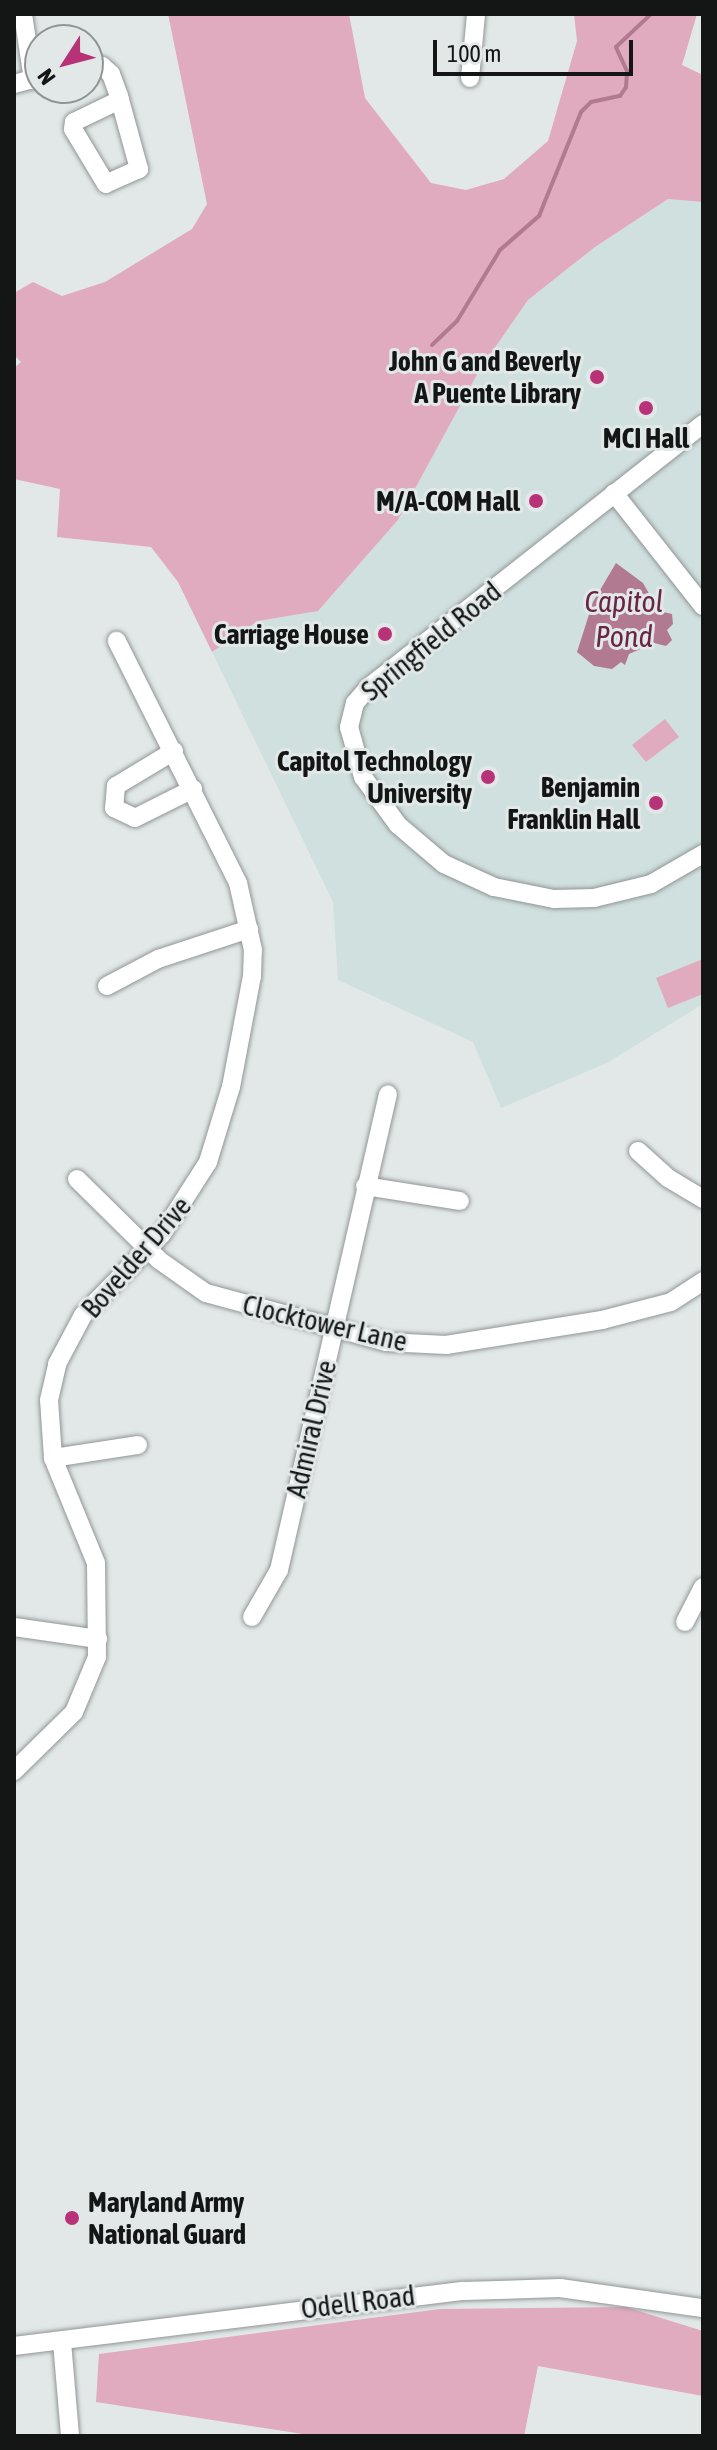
<!DOCTYPE html>
<style>
body{margin:0}
#map{position:relative;width:717px;height:2450px;overflow:hidden;background:#e2e8e8;font-family:"Asap Condensed",sans-serif}
div>[style]{position:absolute}
[style*='--x']{left:calc(var(--x)*1px);top:calc(var(--y)*1px);width:calc(var(--w)*1px);rotate:calc(var(--a)*1deg)}
.built>*{inset:0;background:#d0e0df}
.green>*{inset:0;background:#e0aabf}
.water>*{inset:0;background:#b17a90}
.stream>*{height:4px;margin:-2px;padding:0 2px;transform-origin:2px;border-radius:2px;background:#b17a90}
.roads{filter:drop-shadow(0 0 2px #909695) drop-shadow(0 0 2px #909695)}
.minor>*{height:18px;margin:-9px;padding:0 9px;transform-origin:9px;border-radius:9px;background:#fff}
.dots>*{width:22px;height:22px;translate:-50% -50%;box-sizing:border-box;border:4px solid #e2e8e8;border-radius:50%}
span{translate:-50% -50%;white-space:nowrap;text-align:center;line-height:1.15;-webkit-text-stroke:6px #e2e8e8;paint-order:stroke}
.poi-label{font-size:28px;color:#131615;font-weight:700}
.right{translate:-100% -50%;text-align:right}
.left{translate:0 -50%;text-align:left}
.street-label{font-size:28px;color:#131615}
.water-label{font-size:30px;color:#692546;font-style:italic}
.frame{position:absolute;inset:0;border:16px solid #131615;pointer-events:none}
.north{position:absolute;left:24px;top:24px;width:80px;height:80px;box-sizing:border-box;background:#e2e8e8;border:2px solid #8f9494;border-radius:50%;rotate:234deg;font-size:22px;font-weight:700;line-height:32px;text-align:center;color:#131615}
.north::after{content:'';display:block;margin:auto;width:28px;height:36px;background:#b73276;clip-path:polygon(50% 0,100% 100%,50% 72%,0 100%)}
.scale{position:absolute;left:433px;top:40px;width:200px;height:36px;box-sizing:border-box;border:4px solid #131615;border-top:0;padding-left:10px;font-size:24px;line-height:28px;white-space:nowrap;color:#131615;-webkit-text-stroke:6px #e2e8e8;paint-order:stroke}
</style>
<div id="map">
<div class="built">
<div style="clip-path:polygon(668px 199px,703px 202px,703px 1004px,607px 1063px,501px 1108px,473px 1042px,338px 980px,333px 902px,212px 652px,258px 621px,318px 611px,398px 520px,480px 369px,528px 300px,595px 247px)"></div>
</div>
<div class="green">
<div style="clip-path:polygon(168px 14px,349px 14px,365px 98px,431px 183px,466px 190px,504px 179px,548px 141px,577px 41px,574px 14px,697px 14px,682px 65px,703px 75px,703px 202px,668px 199px,595px 247px,528px 300px,480px 369px,398px 520px,318px 611px,258px 621px,212px 652px,178px 582px,151px 547px,57px 537px,60px 489px,14px 479px,14px 368px,21px 362px,14px 355px,14px 293px,33px 282px,62px 296px,105px 282px,192px 229px,207px 204px)"></div>
<div style="clip-path:polygon(665px 719px,679px 737px,646px 762px,632px 745px)"></div>
<div style="clip-path:polygon(703px 959px,703px 994px,668px 1008px,656px 978px)"></div>
<div style="clip-path:polygon(626px 2307px,703px 2331px,703px 2396px,538px 2366px,524px 2436px,316px 2436px,96px 2402px,99px 2354px,440px 2309px)"></div>
</div>
<div class="water">
<div style="clip-path:polygon(616px 563px,643px 583px,659px 611px,672px 614px,673px 624px,667px 630px,672px 640px,666px 646px,654px 643px,629px 654px,625px 665px,621px 662px,612px 669px,594px 666px,577px 652px,593px 602px)"></div>
</div>
<div class="stream">
<div style="--x:432;--y:345;--w:35;--a:-44"></div>
<div style="--x:457;--y:321;--w:83;--a:-58.8"></div>
<div style="--x:500;--y:250;--w:52;--a:-41.1"></div>
<div style="--x:539;--y:216;--w:112;--a:-68"></div>
<div style="--x:581;--y:112;--w:14;--a:-45"></div>
<div style="--x:591;--y:102;--w:30;--a:-12"></div>
<div style="--x:620;--y:96;--w:11;--a:-56"></div>
<div style="--x:626;--y:87;--w:16;--a:-86"></div>
<div style="--x:627;--y:71;--w:26;--a:-115"></div>
<div style="--x:616;--y:47;--w:48;--a:-43.3"></div>
</div>
<div class="roads">
<div class="minor">
<div style="--x:23;--y:14;--w:67;--a:81.4"></div>
<div style="--x:88;--y:65;--w:14;--a:4"></div>
<div style="--x:102;--y:66;--w:12;--a:42"></div>
<div style="--x:111;--y:74;--w:23;--a:70"></div>
<div style="--x:119;--y:96;--w:4;--a:76"></div>
<div style="--x:120;--y:100;--w:72;--a:74.6"></div>
<div style="--x:139;--y:169;--w:36;--a:156"></div>
<div style="--x:106;--y:184;--w:64;--a:-121"></div>
<div style="--x:73;--y:129;--w:7;--a:-82"></div>
<div style="--x:74;--y:122;--w:51;--a:-25.6"></div>
<div style="--x:470;--y:78;--w:64;--a:-84.6"></div>
<div style="--x:14;--y:84;--w:27;--a:-15"></div>
<div style="--x:703;--y:424;--w:427;--a:141.8"></div>
<div style="--x:368;--y:688;--w:20;--a:131"></div>
<div style="--x:355;--y:703;--w:25;--a:104"></div>
<div style="--x:349;--y:727;--w:52;--a:74.4"></div>
<div style="--x:363;--y:777;--w:59;--a:53.9"></div>
<div style="--x:398;--y:825;--w:60;--a:40.3"></div>
<div style="--x:444;--y:864;--w:55;--a:24.7"></div>
<div style="--x:494;--y:887;--w:61;--a:11.3"></div>
<div style="--x:554;--y:899;--w:40;--a:-1.4"></div>
<div style="--x:594;--y:898;--w:59;--a:-13.8"></div>
<div style="--x:651;--y:884;--w:60;--a:-30"></div>
<div style="--x:614;--y:493;--w:144;--a:51.8"></div>
<div style="--x:174;--y:751;--w:68;--a:148.9"></div>
<div style="--x:116;--y:786;--w:22;--a:95"></div>
<div style="--x:114;--y:808;--w:23;--a:25"></div>
<div style="--x:135;--y:818;--w:65;--a:-26.6"></div>
<div style="--x:107;--y:986;--w:58;--a:-27.9"></div>
<div style="--x:158;--y:959;--w:96;--a:-18.2"></div>
<div style="--x:638;--y:1151;--w:40;--a:42"></div>
<div style="--x:668;--y:1178;--w:41;--a:31"></div>
<div style="--x:77;--y:1179;--w:115;--a:44.6"></div>
<div style="--x:159;--y:1260;--w:57;--a:35.1"></div>
<div style="--x:206;--y:1293;--w:187;--a:15.2"></div>
<div style="--x:386;--y:1342;--w:60;--a:2.9"></div>
<div style="--x:446;--y:1345;--w:158;--a:-9.1"></div>
<div style="--x:602;--y:1320;--w:71;--a:-14.6"></div>
<div style="--x:671;--y:1302;--w:38;--a:-33"></div>
<div style="--x:365;--y:1186;--w:96;--a:9"></div>
<div style="--x:53;--y:1458;--w:86;--a:-8.7"></div>
<div style="--x:252;--y:1617;--w:54;--a:-60.1"></div>
<div style="--x:279;--y:1570;--w:488;--a:-77.1"></div>
<div style="--x:685;--y:1622;--w:39;--a:-63"></div>
<div style="--x:14;--y:1627;--w:85;--a:8.1"></div>
<div style="--x:14;--y:1771;--w:84;--a:-44.5"></div>
<div style="--x:74;--y:1712;--w:60;--a:-67.3"></div>
<div style="--x:97;--y:1657;--w:94;--a:-90.6"></div>
<div style="--x:96;--y:1563;--w:113;--a:-112.3"></div>
<div style="--x:53;--y:1458;--w:58;--a:-93.9"></div>
<div style="--x:49;--y:1400;--w:37;--a:-77"></div>
<div style="--x:57;--y:1364;--w:55;--a:-62"></div>
<div style="--x:83;--y:1315;--w:113;--a:-45.7"></div>
<div style="--x:162;--y:1234;--w:85;--a:-57.4"></div>
<div style="--x:208;--y:1162;--w:78;--a:-73"></div>
<div style="--x:231;--y:1087;--w:113;--a:-79.3"></div>
<div style="--x:252;--y:976;--w:26;--a:-88"></div>
<div style="--x:253;--y:950;--w:69;--a:-102.6"></div>
<div style="--x:238;--y:883;--w:271;--a:-116.6"></div>
<div style="--x:62;--y:2342;--w:94;--a:85.1"></div>
<div style="--x:14;--y:2346;--w:453;--a:-7"></div>
<div style="--x:464;--y:2291;--w:96;--a:-1.8"></div>
<div style="--x:560;--y:2288;--w:144;--a:8"></div>
</div>
</div>
<div class="dots">
<div style="left:597px;top:377px;background:#b73276"></div>
<div style="left:646px;top:408px;background:#b73276"></div>
<div style="left:536px;top:501px;background:#b73276"></div>
<div style="left:385px;top:634px;background:#b73276"></div>
<div style="left:488px;top:777px;background:#b73276"></div>
<div style="left:656px;top:803px;background:#b73276"></div>
<div style="left:72px;top:2218px;background:#b73276"></div>
</div>
<div class="poi-label">
<span class="right" style="left:581px;top:377px">John G and Beverly<br>A Puente Library</span>
<span style="left:646px;top:438px">MCI Hall</span>
<span class="right" style="left:520px;top:501px">M/A-COM Hall</span>
<span class="right" style="left:369px;top:634px">Carriage House</span>
<span class="right" style="left:472px;top:777px">Capitol Technology<br>University</span>
<span class="right" style="left:640px;top:803px">Benjamin<br>Franklin Hall</span>
<span class="left" style="left:88px;top:2218px">Maryland Army<br>National Guard</span>
</div>
<div class="street-label">
<span style="left:431px;top:641px;rotate:-39deg">Springfield Road</span>
<span style="left:136px;top:1257px;rotate:-49deg">Bovelder Drive</span>
<span style="left:325px;top:1323px;rotate:13deg">Clocktower Lane</span>
<span style="left:311px;top:1429px;rotate:-77deg">Admiral Drive</span>
<span style="left:358px;top:2302px;rotate:-7deg">Odell Road</span>
</div>
<div class="water-label">
<span style="left:624px;top:618px">Capitol<br>Pond</span>
</div>
<div class="frame"></div>
<div class="north">N</div>
<div class="scale">100 m</div>
</div>
